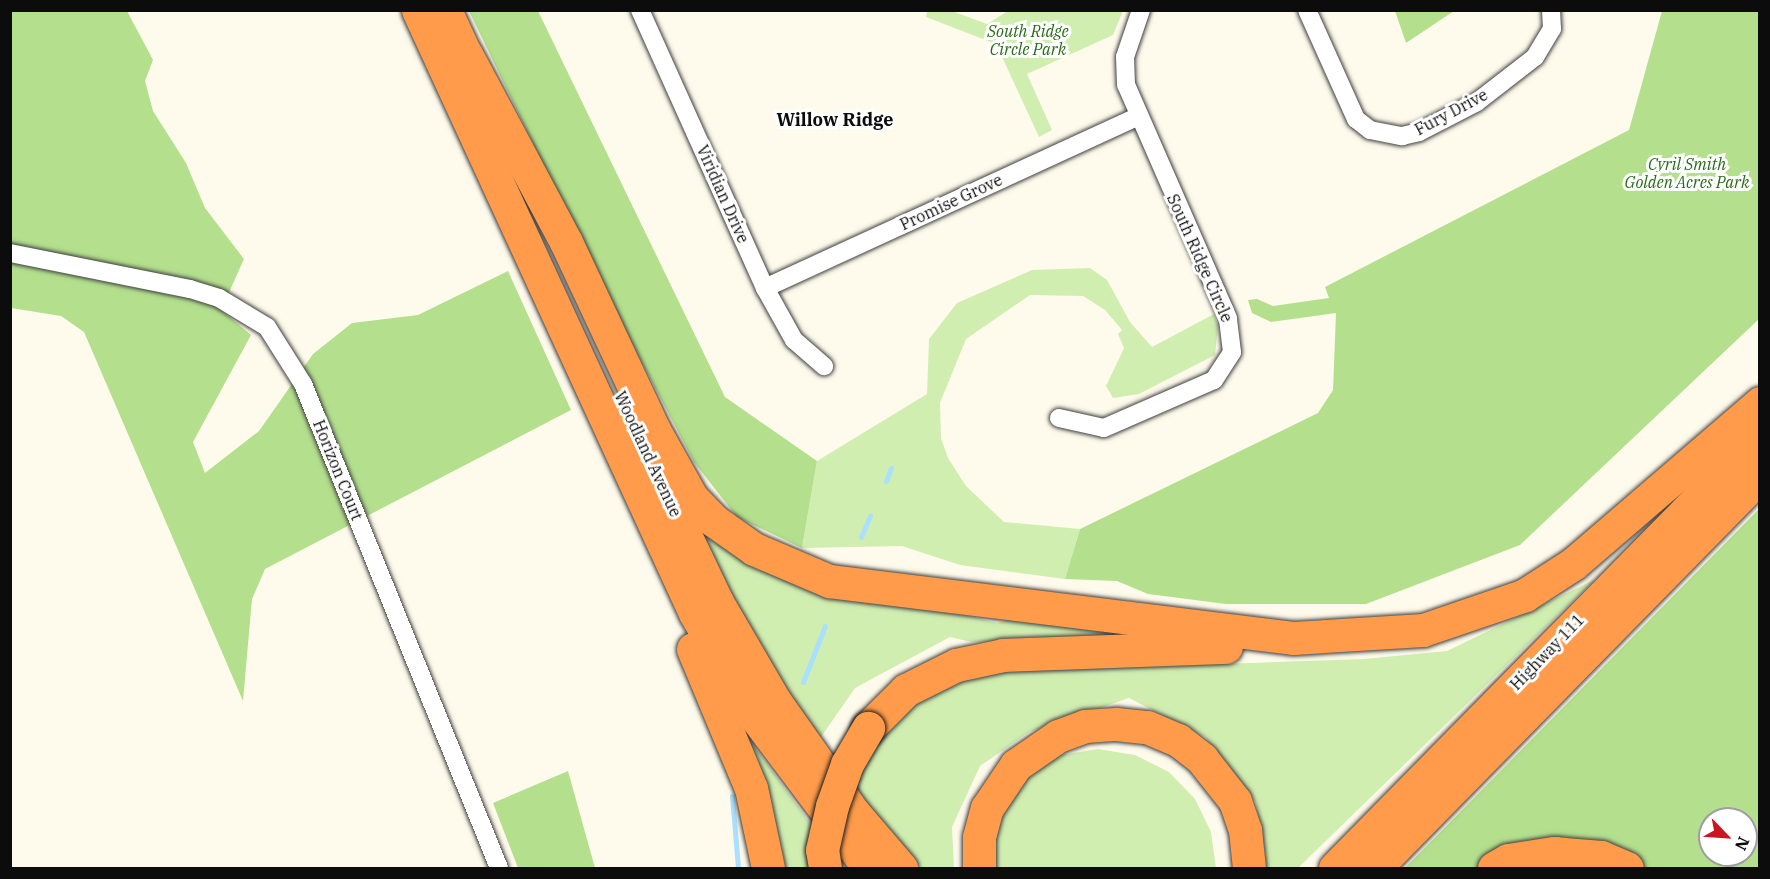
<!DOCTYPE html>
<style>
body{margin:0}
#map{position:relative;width:1770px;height:879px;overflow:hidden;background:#fffbec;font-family:"IBM Plex Serif",serif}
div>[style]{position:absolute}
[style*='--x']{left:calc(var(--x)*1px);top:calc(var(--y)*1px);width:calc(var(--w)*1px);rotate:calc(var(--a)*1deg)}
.green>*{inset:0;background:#d1eeb1}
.forest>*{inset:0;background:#b4e08e}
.stream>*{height:5px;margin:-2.5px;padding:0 2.5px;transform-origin:2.5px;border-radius:2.5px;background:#aadffd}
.roads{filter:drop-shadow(0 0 2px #3f3f3f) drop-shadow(0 0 2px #3f3f3f)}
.minor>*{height:18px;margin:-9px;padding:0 9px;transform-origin:9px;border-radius:9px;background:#fff}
.motorway>*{height:33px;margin:-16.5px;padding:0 16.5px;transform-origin:16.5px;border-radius:16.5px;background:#ff9b4a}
.bridges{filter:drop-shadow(0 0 2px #1d1d1d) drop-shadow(0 0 2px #1d1d1d)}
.motorway-bridge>*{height:33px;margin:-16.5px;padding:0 16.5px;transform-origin:16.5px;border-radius:16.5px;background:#ff9b4a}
span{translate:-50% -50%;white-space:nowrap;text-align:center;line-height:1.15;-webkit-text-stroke:6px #fff;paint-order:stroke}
.park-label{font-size:16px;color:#286b16;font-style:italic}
.street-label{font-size:16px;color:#0c0c0c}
.neighbourhood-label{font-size:18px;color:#0c0c0c;font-weight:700}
.frame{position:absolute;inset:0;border:12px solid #0c0c0c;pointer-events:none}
.north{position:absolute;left:1698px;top:807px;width:60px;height:60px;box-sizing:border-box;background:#fff;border:2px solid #9e9e9e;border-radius:50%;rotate:115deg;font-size:16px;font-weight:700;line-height:24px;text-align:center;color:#0c0c0c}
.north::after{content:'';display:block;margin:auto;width:21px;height:27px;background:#cb1520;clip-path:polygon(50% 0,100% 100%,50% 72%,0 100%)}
</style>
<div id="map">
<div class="green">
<div style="clip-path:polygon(927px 11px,952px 11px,987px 24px,1008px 11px,1123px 11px,1113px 35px,1027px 74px,1052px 130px,1039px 137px,996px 44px,926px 17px)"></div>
<div style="clip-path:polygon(1090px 268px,1107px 280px,1130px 322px,1152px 347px,1214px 314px,1218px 326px,1215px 355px,1139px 394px,1113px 398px,1106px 386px,1124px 348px,1118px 334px,1122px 330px,1105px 310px,1083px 296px,1030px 295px,966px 339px,940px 403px,941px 438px,948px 458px,966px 486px,1004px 522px,1080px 529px,1065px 579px,960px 565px,902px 546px,802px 548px,817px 461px,927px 394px,929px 339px,957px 303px,1032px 270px)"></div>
<div style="clip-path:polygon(694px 528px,872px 592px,997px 623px,1033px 613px,1162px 638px,971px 642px,950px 637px,855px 688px,821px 737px,776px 683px)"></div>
<div style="clip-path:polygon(1594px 580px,1298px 868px,1265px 868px,1256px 802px,1205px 737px,1129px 698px,1029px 732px,980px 766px,952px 827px,954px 868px,922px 868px,852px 790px,865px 755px,897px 717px,943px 686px,1011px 671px,1364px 659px,1447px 651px)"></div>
<div style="clip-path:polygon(747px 736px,815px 830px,817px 868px,777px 868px)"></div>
<div style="clip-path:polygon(1098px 749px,1135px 755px,1169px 772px,1195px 799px,1211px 832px,1216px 868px,981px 868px,985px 833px,1028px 772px,1061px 755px)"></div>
</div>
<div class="forest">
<div style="clip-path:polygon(10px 11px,127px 11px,153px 60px,145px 81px,153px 111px,186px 163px,205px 208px,244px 259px,221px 310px,251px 335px,193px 442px,205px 473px,259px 431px,313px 354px,352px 323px,418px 315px,508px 271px,571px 410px,265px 569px,252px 599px,243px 701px,84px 332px,61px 316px,11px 308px)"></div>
<div style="clip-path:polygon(469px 11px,538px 11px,725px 397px,817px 461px,802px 548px,737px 517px,694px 462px,603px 288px)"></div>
<div style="clip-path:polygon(1395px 11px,1395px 10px,1454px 11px,1406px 43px)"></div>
<div style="clip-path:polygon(1662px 11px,1759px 11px,1759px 319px,1520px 545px,1366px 604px,1226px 604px,1148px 594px,1117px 581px,1065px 579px,1080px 529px,1318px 413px,1333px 390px,1336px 313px,1271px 322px,1252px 313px,1248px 300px,1257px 299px,1273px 306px,1329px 298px,1325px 287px,1629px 130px)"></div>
<div style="clip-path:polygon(evenodd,1759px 509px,1759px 868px,1646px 868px,1612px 852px,1482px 865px,1477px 868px,1405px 868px,1759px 509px,1710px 819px,1746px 819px,1746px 855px,1710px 855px,1710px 819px)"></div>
<div style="clip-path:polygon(568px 771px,595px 868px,518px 868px,493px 803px)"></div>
</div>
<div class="stream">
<div style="--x:886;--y:481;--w:14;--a:-69"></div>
<div style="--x:861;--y:537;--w:23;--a:-67"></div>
<div style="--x:803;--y:682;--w:60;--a:-68.6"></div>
<div style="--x:732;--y:796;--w:72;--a:85.2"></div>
</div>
<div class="roads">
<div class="minor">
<div style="--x:640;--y:10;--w:305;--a:65.8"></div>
<div style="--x:765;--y:288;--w:60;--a:60.9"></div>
<div style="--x:794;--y:340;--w:40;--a:41"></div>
<div style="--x:1307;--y:10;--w:120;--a:65.8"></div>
<div style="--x:1356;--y:119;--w:18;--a:38"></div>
<div style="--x:1370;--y:130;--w:33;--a:11"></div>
<div style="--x:1402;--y:136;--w:17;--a:-13"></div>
<div style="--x:1419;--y:132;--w:65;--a:-27.3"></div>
<div style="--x:1477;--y:102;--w:73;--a:-37.8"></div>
<div style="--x:1535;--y:57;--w:33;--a:-59"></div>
<div style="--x:1552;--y:29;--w:19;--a:-93"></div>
<div style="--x:10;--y:253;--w:184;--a:11.3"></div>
<div style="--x:190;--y:289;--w:30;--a:17"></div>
<div style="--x:219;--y:298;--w:56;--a:31.1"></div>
<div style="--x:267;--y:327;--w:67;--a:57.7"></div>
<div style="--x:303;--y:384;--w:522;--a:67.95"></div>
<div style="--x:765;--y:288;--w:409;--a:-24.7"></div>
<div style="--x:1059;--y:418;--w:46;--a:12.5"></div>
<div style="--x:1104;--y:428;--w:120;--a:-23.6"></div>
<div style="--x:1214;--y:380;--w:33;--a:-57"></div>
<div style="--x:1232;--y:352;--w:34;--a:-97"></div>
<div style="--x:1228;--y:318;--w:254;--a:-113.6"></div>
<div style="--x:1126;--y:85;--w:28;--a:-92"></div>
<div style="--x:1125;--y:57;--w:50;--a:-71.2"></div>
</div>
<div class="motorway">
<div style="--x:418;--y:10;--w:664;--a:65.33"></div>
<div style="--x:695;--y:613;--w:118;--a:60"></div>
<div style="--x:754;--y:715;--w:191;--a:53.1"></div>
<div style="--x:445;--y:10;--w:72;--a:65.2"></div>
<div style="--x:466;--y:54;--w:213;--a:62"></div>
<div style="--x:566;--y:242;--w:205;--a:64.9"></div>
<div style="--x:653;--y:428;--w:80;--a:60.9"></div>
<div style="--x:692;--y:498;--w:30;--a:46"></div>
<div style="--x:713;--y:520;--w:50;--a:35.3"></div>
<div style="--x:754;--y:549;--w:82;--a:23.1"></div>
<div style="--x:829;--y:581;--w:467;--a:7"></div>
<div style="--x:1293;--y:638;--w:130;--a:-3.5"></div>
<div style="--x:1423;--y:630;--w:108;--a:-18.9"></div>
<div style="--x:1525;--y:595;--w:57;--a:-32.9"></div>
<div style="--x:1573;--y:564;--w:247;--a:-40.7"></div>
<div style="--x:656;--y:474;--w:142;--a:64.5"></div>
<div style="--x:717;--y:602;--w:113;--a:59.8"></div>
<div style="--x:774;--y:700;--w:137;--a:54.8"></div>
<div style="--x:853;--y:812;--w:74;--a:49.4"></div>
<div style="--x:693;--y:649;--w:151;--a:67.4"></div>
<div style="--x:751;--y:788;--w:82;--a:78"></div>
<div style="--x:868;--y:728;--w:54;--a:-45"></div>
<div style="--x:906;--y:690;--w:56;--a:-26.6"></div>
<div style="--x:956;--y:665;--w:48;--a:-12"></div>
<div style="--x:1003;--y:655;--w:223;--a:-2.1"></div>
<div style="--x:979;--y:868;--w:31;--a:-90"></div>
<div style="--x:979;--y:837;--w:30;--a:-75"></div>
<div style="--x:987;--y:808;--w:52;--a:-56"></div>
<div style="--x:1016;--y:765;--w:51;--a:-34.6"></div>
<div style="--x:1058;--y:736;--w:29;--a:-20"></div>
<div style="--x:1085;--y:726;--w:31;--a:-4"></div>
<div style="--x:1116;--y:724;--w:31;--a:6"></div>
<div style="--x:1147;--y:727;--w:34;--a:23"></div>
<div style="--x:1178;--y:740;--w:31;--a:38"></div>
<div style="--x:1202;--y:759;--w:53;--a:51.8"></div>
<div style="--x:1235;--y:801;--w:31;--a:71"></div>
<div style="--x:1245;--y:830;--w:38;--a:84"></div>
<div style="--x:1335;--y:868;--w:606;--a:-45.47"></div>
<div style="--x:1375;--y:868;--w:549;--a:-45.52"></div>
<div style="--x:1494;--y:868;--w:16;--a:-30"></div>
<div style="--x:1508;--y:860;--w:47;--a:-8.7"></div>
<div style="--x:1554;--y:853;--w:47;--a:4.9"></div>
<div style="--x:1601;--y:857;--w:28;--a:23"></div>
</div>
</div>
<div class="bridges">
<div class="motorway-bridge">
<div style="--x:825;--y:868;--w:18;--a:-99"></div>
<div style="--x:822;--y:850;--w:45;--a:-77.2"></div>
<div style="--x:832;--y:806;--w:45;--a:-70.3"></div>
<div style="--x:847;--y:764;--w:42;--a:-59.7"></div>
</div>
</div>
<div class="park-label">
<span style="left:1028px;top:40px">South Ridge<br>Circle Park</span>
<span style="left:1687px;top:173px">Cyril Smith<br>Golden Acres Park</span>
</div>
<div class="street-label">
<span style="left:1451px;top:112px;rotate:-28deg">Fury Drive</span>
<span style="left:723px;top:194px;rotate:66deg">Viridian Drive</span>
<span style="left:951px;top:202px;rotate:-25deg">Promise Grove</span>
<span style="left:1200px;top:258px;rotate:66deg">South Ridge Circle</span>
<span style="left:648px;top:454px;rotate:65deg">Woodland Avenue</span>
<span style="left:338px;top:470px;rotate:68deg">Horizon Court</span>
<span style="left:1547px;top:652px;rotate:-46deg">Highway 111</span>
</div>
<div class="neighbourhood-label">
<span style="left:835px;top:120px">Willow Ridge</span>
</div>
<div class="frame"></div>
<div class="north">N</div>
</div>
